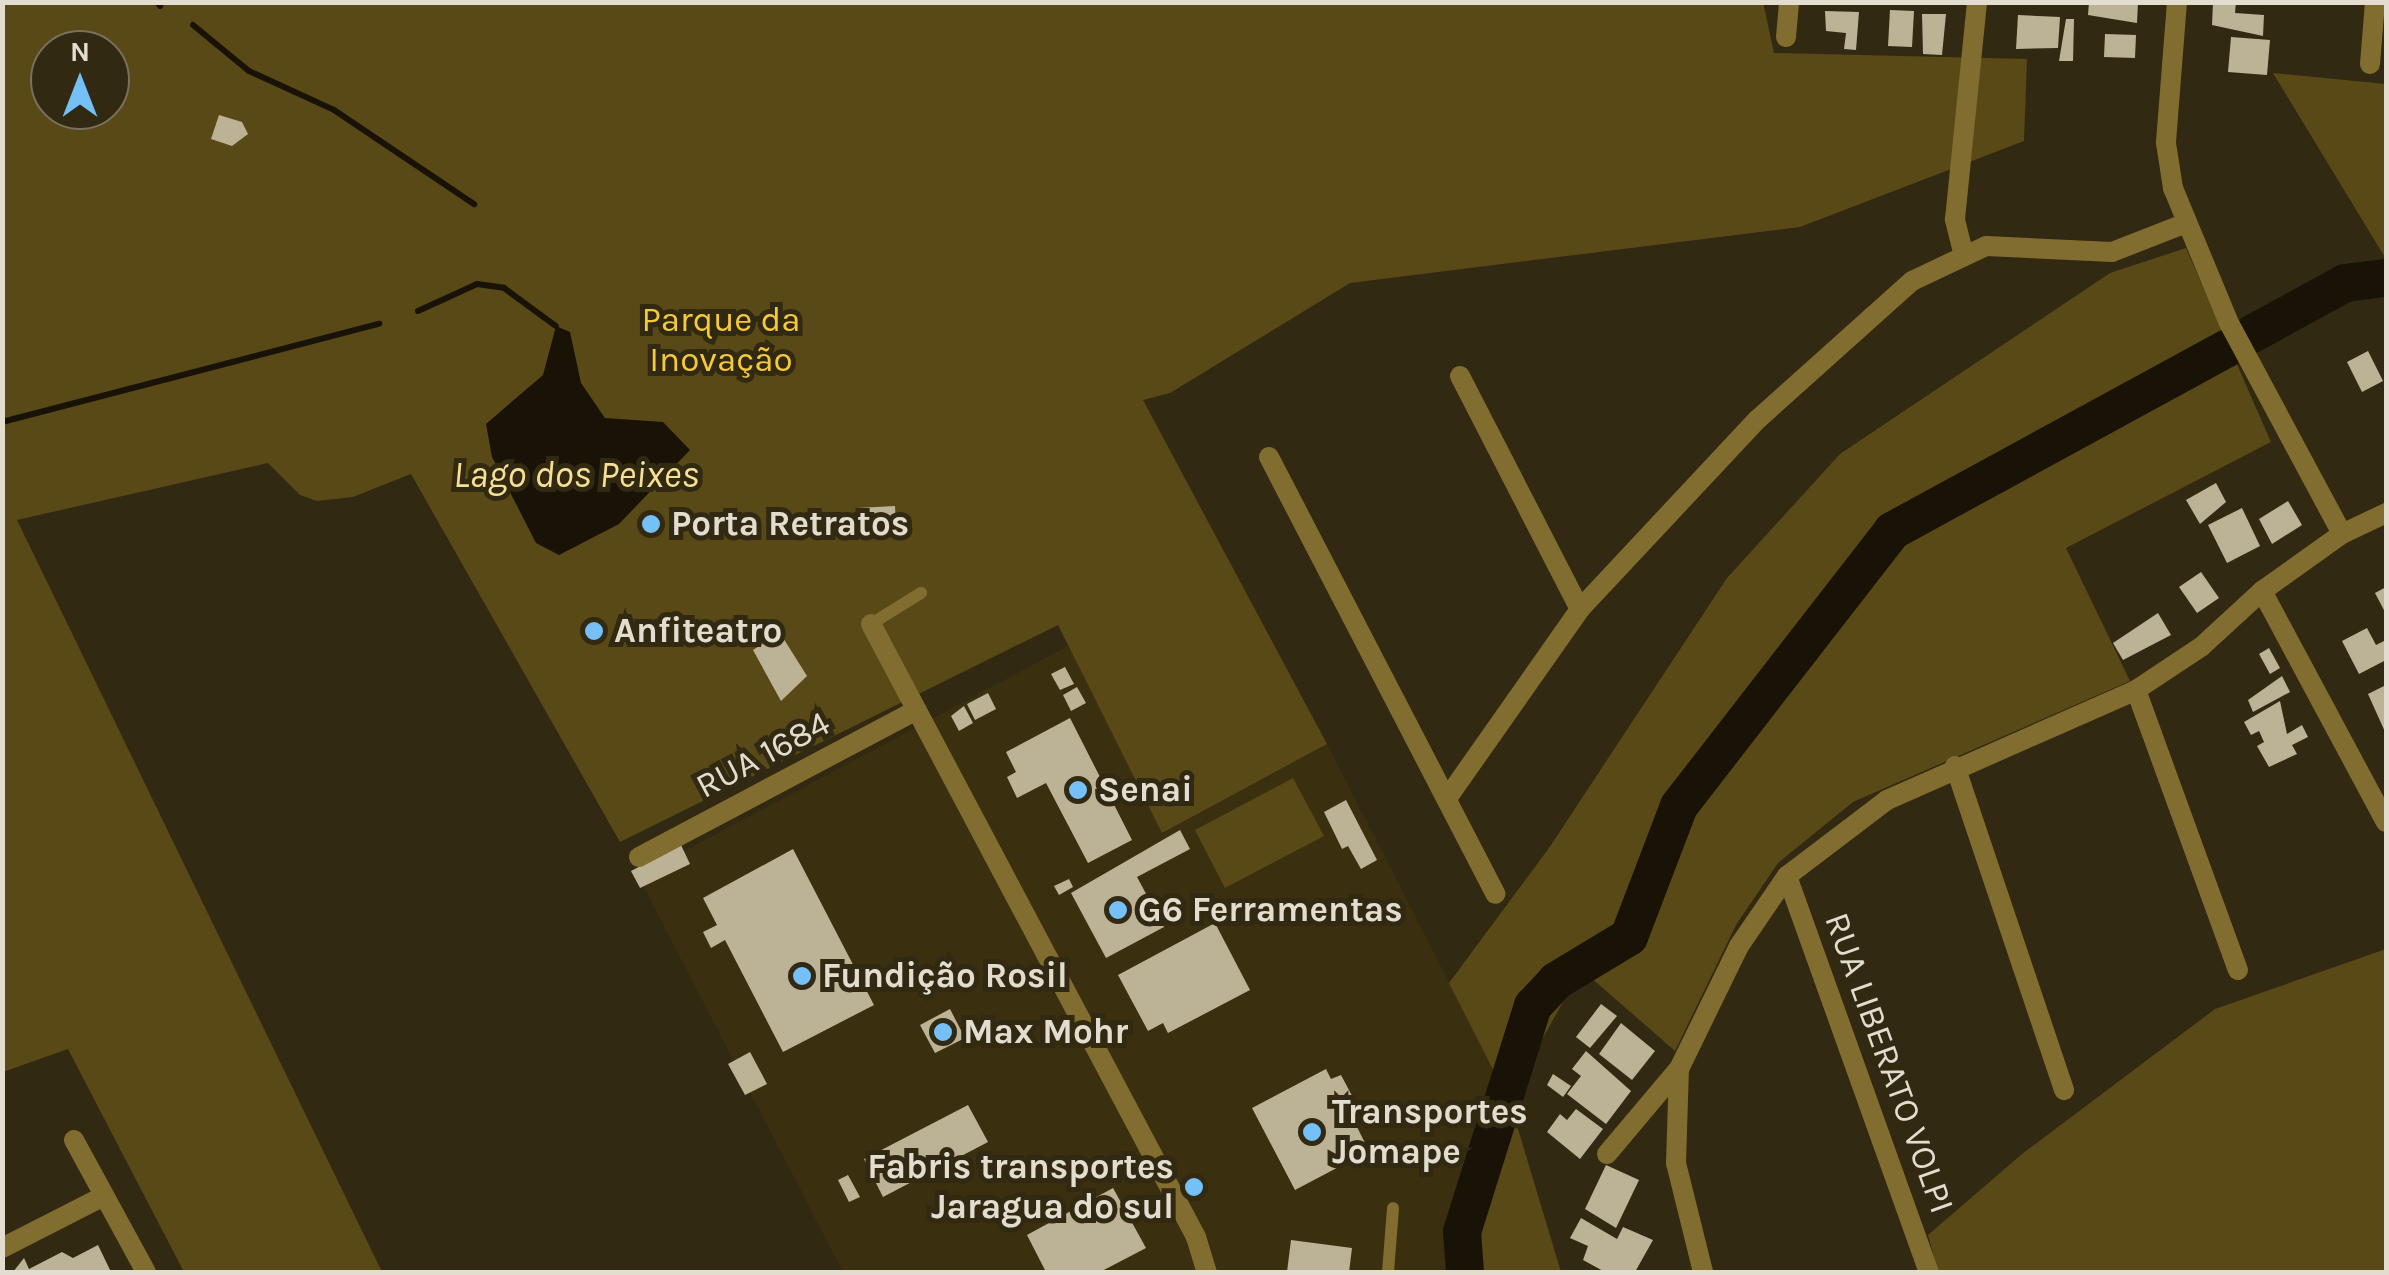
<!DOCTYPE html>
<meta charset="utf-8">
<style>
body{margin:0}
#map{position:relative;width:2389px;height:1275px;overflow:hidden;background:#312911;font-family:Karla,sans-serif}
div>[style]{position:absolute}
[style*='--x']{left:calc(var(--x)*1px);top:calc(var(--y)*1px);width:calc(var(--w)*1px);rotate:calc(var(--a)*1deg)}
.built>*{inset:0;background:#3a3010}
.green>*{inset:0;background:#594917}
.water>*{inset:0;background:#181306}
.stream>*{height:6px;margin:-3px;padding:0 3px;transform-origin:3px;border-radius:3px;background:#181306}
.river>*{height:38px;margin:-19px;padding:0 19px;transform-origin:19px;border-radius:19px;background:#181306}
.building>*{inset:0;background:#bcb397}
.service>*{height:12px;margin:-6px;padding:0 6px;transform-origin:6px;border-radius:6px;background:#816d2f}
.minor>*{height:20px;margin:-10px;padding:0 10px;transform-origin:10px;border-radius:10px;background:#816d2f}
.dots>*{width:28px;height:28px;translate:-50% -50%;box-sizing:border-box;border:5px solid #312911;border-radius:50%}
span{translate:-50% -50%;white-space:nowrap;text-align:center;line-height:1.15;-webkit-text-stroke:10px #312911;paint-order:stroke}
.park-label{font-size:35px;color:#f5ca3a}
.poi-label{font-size:35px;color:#e2ddcf;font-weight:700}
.left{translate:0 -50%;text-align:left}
.right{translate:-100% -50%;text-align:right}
.street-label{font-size:35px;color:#e2ddcf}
.water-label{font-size:38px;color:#f8df96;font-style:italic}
.frame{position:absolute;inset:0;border:5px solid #e2ddcf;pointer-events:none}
.north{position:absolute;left:30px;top:30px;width:100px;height:100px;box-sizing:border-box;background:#312911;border:2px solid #78715d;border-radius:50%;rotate:0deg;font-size:28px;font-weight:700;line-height:40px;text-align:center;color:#e2ddcf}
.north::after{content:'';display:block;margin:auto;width:35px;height:45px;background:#75c0f6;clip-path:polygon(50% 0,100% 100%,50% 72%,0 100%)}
</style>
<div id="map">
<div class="built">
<div style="clip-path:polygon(1068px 646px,1162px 833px,1327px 744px,1509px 1099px,1561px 1272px,843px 1272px,638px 876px)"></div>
</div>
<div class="green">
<div style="clip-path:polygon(evenodd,1763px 2px,1774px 53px,2027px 59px,2024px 141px,1800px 227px,1350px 283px,1170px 393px,1143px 400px,1327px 744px,1162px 833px,1058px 625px,620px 842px,411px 474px,353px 497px,317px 501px,300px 495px,268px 463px,17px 520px,382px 1272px,184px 1272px,68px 1049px,3px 1072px,3px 3px,1763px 2px,50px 50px,110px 50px,110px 110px,50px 110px,50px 50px)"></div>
<div style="clip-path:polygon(2273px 73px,2386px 84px,2386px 259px)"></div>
<div style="clip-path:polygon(2186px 248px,2271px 442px,2066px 548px,2130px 681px,1853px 802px,1778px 863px,1736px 925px,1675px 1051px,1589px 976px,1564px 1000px,1509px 1099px,1561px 1272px,1465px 1272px,1462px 1232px,1508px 1099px,1449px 983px,1549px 848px,1727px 578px,1840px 454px,2110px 273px)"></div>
<div style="clip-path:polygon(1293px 778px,1324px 836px,1225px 888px,1195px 830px)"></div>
<div style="clip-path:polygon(2386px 949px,2386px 1272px,1938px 1272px,1928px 1235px,2022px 1154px,2215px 1009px)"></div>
</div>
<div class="water">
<div style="clip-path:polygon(556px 326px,570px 332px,581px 383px,605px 418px,663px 422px,690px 450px,619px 524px,559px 555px,536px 543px,492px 457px,486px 424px,543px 375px)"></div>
</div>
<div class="stream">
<div style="--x:157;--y:2;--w:5;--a:53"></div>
<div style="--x:193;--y:25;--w:72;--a:39.4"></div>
<div style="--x:249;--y:71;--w:94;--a:24.6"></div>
<div style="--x:334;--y:110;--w:169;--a:33.9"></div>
<div style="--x:418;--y:311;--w:65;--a:-24.6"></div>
<div style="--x:477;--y:284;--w:27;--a:8"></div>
<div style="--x:504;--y:288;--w:64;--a:36.2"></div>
<div style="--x:2;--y:422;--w:390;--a:-14.6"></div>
</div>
<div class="river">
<div style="--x:2252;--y:334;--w:106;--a:-28.7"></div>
<div style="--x:2345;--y:283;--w:41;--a:-7"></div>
<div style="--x:1465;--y:1272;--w:40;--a:-94.3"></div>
<div style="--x:1462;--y:1232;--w:237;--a:-72.6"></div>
<div style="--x:1533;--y:1006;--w:34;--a:-47"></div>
<div style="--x:1556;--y:981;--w:85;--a:-31.1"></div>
<div style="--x:1629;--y:937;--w:140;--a:-69.1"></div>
<div style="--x:1679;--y:806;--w:348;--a:-52.2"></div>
<div style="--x:1892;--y:531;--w:382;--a:-28.6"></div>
</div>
<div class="building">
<div style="clip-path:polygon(2089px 2px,2138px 2px,2137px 23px,2088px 15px)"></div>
<div style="clip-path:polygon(2213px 2px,2236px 2px,2235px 13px,2264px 15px,2263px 36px,2212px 25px)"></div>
<div style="clip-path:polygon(1890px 10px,1914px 11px,1912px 47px,1888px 46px)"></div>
<div style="clip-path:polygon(1825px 11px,1859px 12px,1856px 50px,1844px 49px,1846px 33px,1826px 31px)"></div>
<div style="clip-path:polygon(1922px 14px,1946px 14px,1942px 55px,1923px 54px)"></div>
<div style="clip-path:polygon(2018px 15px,2060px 17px,2058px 48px,2016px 49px)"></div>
<div style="clip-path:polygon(2066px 19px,2074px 19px,2073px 61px,2059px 61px)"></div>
<div style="clip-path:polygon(2105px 34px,2136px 35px,2135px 58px,2104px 57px)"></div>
<div style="clip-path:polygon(2231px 37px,2270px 40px,2267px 75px,2228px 72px)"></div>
<div style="clip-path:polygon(219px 115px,242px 122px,248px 134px,232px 146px,211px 139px)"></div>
<div style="clip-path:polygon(2368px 351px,2383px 381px,2362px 392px,2347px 362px)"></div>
<div style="clip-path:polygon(2216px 483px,2226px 502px,2200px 524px,2186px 500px)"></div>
<div style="clip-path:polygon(2288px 501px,2302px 525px,2272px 544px,2259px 519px)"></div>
<div style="clip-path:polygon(895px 506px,896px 525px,858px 527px,857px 508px)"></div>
<div style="clip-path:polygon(2242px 508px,2260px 546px,2227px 563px,2208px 525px)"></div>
<div style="clip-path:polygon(2201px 572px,2219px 598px,2197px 613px,2179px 587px)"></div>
<div style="clip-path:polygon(2386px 587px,2386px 614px,2375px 593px)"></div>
<div style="clip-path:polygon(2158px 613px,2171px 635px,2123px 660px,2113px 643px)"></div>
<div style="clip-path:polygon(2367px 628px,2376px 645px,2384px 641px,2386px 660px,2359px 674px,2342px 641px)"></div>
<div style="clip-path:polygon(780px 633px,807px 676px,781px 701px,753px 650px)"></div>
<div style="clip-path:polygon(2269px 648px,2280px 668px,2270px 674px,2259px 654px)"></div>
<div style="clip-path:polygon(1065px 667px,1074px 684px,1060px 690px,1051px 674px)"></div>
<div style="clip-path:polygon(2282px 676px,2290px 692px,2253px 712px,2248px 700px)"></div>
<div style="clip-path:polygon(2386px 685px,2386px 734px,2368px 694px)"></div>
<div style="clip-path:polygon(1077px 687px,1086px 703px,1071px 711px,1063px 695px)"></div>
<div style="clip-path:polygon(988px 693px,996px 709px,975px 720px,967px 704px)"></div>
<div style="clip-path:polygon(2280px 701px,2287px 734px,2302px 725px,2308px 737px,2292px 745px,2297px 754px,2269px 767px,2257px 746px,2264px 742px,2259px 731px,2251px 735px,2244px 722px)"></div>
<div style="clip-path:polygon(964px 706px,973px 723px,959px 731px,951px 716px)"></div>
<div style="clip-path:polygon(1070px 718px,1132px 840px,1088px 863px,1046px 783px,1017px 798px,1007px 777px,1016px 772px,1006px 752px)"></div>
<div style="clip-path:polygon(1346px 800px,1377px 860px,1361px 869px,1348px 846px,1342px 849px,1324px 812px)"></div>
<div style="clip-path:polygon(1180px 830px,1190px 849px,1137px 877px,1164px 927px,1106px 958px,1071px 893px)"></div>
<div style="clip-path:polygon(681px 845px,690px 864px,640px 888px,631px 871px)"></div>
<div style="clip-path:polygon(793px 849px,874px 1005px,783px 1052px,725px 940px,711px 948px,703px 932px,717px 925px,703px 898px)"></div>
<div style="clip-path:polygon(1069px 879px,1073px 887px,1059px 895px,1054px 886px)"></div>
<div style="clip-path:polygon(1215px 923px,1250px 990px,1168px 1033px,1163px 1023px,1148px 1031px,1118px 975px)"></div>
<div style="clip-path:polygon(1601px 1004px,1617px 1016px,1590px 1048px,1576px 1037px)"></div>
<div style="clip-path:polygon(950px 1009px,965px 1038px,935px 1053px,920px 1025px)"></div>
<div style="clip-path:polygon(1621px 1023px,1655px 1051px,1632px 1080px,1599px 1054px)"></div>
<div style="clip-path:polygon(1586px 1051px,1631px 1091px,1606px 1124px,1567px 1094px,1581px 1076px,1572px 1069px)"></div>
<div style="clip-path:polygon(750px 1052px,767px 1084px,745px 1095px,728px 1064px)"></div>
<div style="clip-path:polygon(1326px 1069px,1331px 1079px,1341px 1075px,1359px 1109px,1350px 1113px,1369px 1151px,1295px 1190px,1252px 1108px)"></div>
<div style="clip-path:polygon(1553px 1074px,1571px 1086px,1563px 1097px,1547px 1085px)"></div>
<div style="clip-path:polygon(968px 1105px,988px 1142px,883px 1197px,864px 1159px)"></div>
<div style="clip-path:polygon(1576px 1109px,1603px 1129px,1580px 1159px,1547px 1132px,1560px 1114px,1567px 1120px)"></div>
<div style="clip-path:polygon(1606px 1165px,1639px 1180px,1616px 1228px,1585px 1209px)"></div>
<div style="clip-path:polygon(848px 1175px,860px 1197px,849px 1202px,838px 1180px)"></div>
<div style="clip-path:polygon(1113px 1188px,1146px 1248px,1100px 1272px,1046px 1272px,1027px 1235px)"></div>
<div style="clip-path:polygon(1581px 1218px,1617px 1239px,1623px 1227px,1653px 1240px,1635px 1272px,1605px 1272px,1583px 1260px,1588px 1246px,1570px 1238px)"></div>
<div style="clip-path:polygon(1291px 1240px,1352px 1248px,1349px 1272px,1287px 1272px)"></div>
<div style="clip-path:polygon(98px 1245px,111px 1272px,13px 1272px,24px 1258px,29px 1269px,62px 1252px,73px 1258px)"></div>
</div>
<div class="service">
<div style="--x:871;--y:624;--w:59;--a:-31.8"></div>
<div style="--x:1388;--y:1272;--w:64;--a:-85.5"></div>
</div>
<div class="minor">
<div style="--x:2177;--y:2;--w:141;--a:94.5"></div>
<div style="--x:2166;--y:143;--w:46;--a:81.2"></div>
<div style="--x:2173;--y:188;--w:146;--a:67.5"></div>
<div style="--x:2229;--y:323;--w:239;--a:61.8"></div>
<div style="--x:1786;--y:37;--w:35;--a:-85"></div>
<div style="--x:2370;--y:64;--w:62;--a:-85.4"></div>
<div style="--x:1963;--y:252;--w:34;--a:-104"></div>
<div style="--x:1955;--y:219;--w:218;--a:-84.2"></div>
<div style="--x:1460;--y:376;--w:262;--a:62.8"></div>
<div style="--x:1269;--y:457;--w:492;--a:62.6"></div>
<div style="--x:2262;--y:591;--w:262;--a:61.8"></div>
<div style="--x:871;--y:624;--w:694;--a:62.07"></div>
<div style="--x:1196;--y:1237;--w:37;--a:73"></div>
<div style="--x:2136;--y:690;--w:298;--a:70"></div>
<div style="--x:1955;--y:766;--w:342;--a:71.4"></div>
<div style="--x:1448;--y:797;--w:230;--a:-54.9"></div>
<div style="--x:1580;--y:609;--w:259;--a:-46.9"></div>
<div style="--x:1757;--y:420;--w:208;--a:-41.9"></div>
<div style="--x:1912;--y:281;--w:82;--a:-25.3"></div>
<div style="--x:1986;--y:246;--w:126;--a:2.7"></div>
<div style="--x:2112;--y:252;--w:77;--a:-21.3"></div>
<div style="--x:639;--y:857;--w:314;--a:-27.9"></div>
<div style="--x:1787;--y:876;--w:421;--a:70.3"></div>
<div style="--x:74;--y:1140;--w:150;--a:61.4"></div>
<div style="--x:1607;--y:1154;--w:109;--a:-49.9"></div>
<div style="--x:2;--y:1248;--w:112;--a:-27"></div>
<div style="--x:1703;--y:1272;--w:112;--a:-103.9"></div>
<div style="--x:1676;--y:1163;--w:94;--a:-88.2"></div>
<div style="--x:1679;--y:1069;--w:137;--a:-64"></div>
<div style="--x:1739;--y:946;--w:85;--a:-55.6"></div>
<div style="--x:1787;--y:876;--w:126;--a:-37.2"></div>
<div style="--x:1887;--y:800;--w:272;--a:-23.8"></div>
<div style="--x:2136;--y:690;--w:78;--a:-33.5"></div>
<div style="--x:2201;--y:647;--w:83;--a:-42.6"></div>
<div style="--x:2262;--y:591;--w:98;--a:-35.5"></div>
<div style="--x:2342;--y:534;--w:49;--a:-25.5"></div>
</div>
<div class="dots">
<div style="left:651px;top:524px;background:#75c0f6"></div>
<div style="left:594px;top:631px;background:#75c0f6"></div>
<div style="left:1078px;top:790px;background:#75c0f6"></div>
<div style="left:1118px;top:910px;background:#75c0f6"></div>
<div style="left:802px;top:976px;background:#75c0f6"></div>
<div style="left:943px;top:1032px;background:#75c0f6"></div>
<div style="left:1312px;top:1132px;background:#75c0f6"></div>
<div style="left:1194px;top:1187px;background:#75c0f6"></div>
</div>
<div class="park-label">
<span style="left:721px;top:340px">Parque da<br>Inovação</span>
</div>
<div class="poi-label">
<span class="left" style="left:671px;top:524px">Porta Retratos</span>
<span class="left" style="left:614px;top:631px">Anfiteatro</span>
<span class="left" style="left:1098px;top:790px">Senai</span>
<span class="left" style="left:1138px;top:910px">G6 Ferramentas</span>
<span class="left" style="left:822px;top:976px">Fundição Rosil</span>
<span class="left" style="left:963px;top:1032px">Max Mohr</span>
<span class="left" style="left:1332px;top:1132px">Transportes<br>Jomape</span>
<span class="right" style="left:1174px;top:1187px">Fabris transportes<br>Jaragua do sul</span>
</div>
<div class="street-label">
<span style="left:763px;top:755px;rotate:-28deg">RUA 1684</span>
<span style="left:1889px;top:1063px;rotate:70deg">RUA LIBERATO VOLPI</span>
</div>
<div class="water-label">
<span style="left:576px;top:475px">Lago dos Peixes</span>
</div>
<div class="frame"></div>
<div class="north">N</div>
</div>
